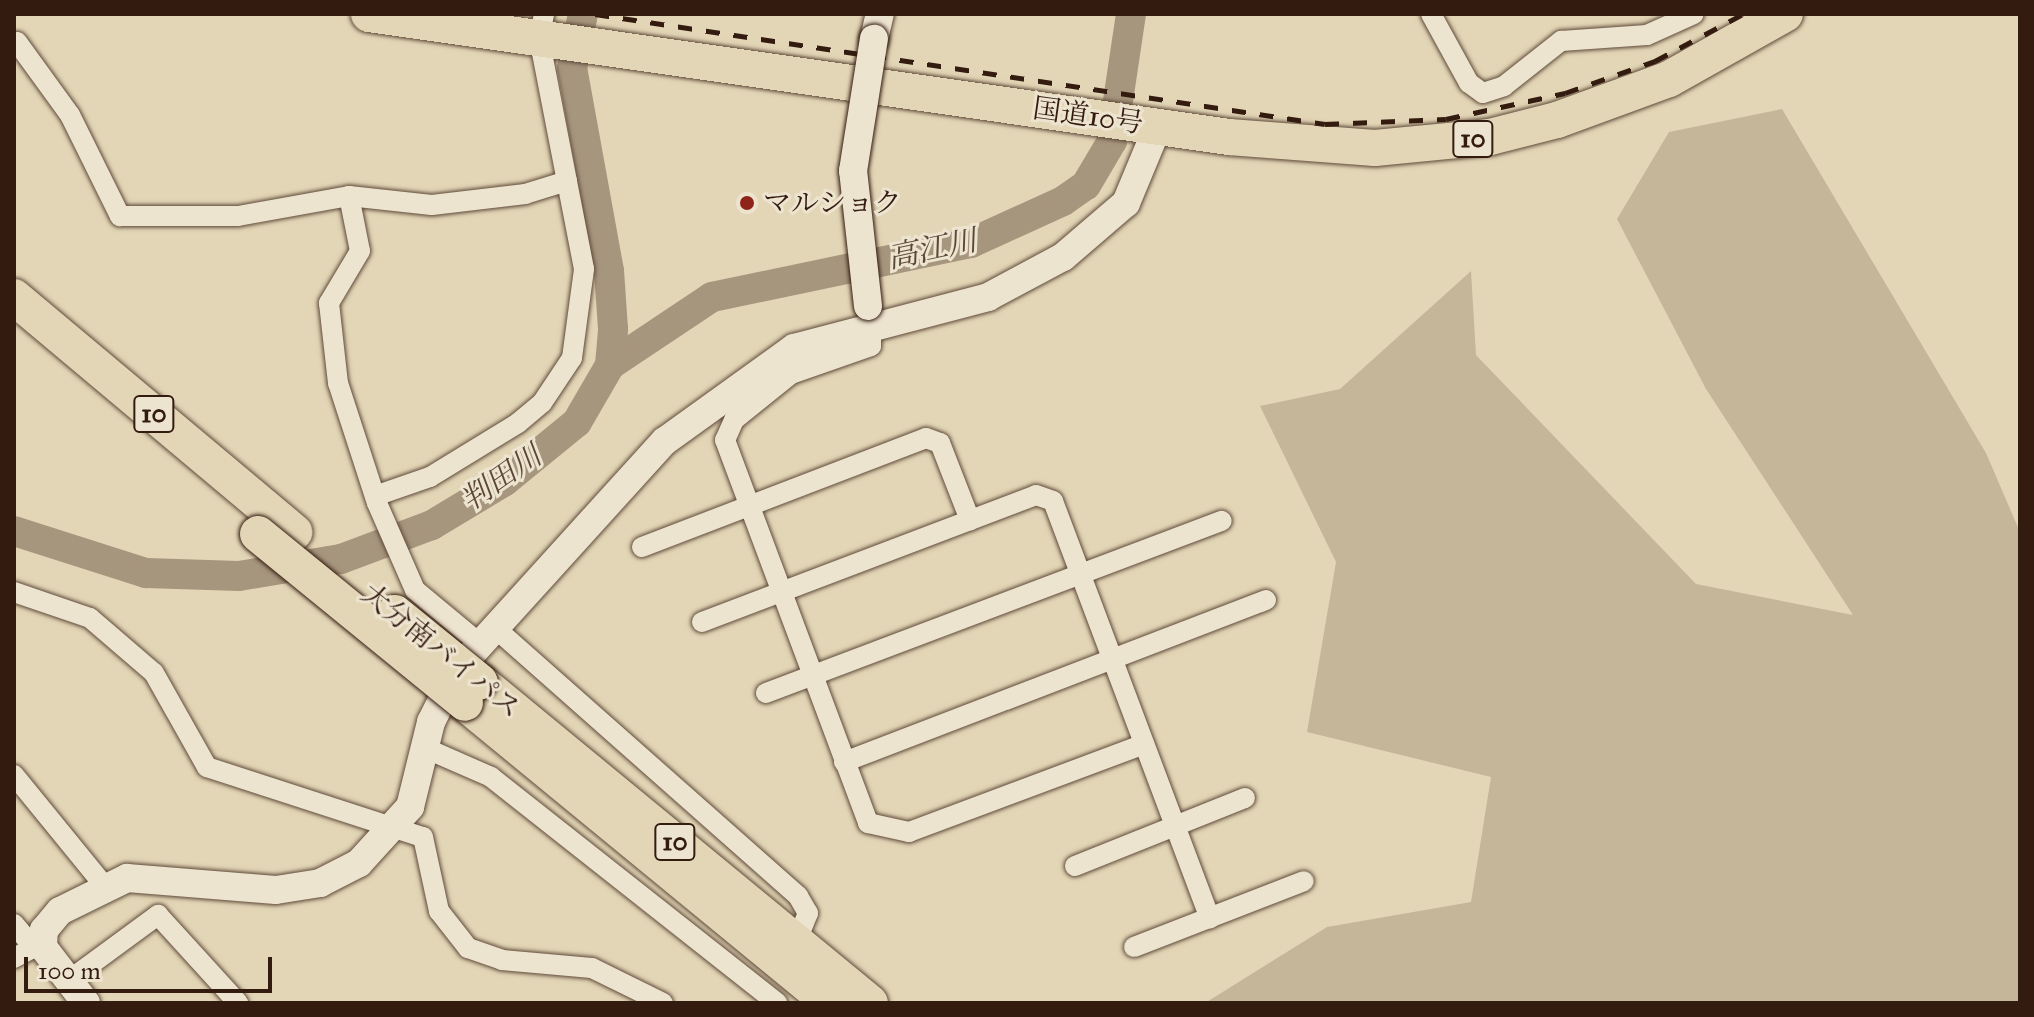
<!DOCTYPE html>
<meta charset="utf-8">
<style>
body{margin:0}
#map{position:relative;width:2034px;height:1017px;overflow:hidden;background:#e3d6b6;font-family:"IM FELL Great Primer","Noto Serif JP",serif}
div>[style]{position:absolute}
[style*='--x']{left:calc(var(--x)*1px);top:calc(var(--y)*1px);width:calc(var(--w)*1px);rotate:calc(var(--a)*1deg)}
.green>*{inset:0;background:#c5b69a}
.river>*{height:30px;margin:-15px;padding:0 15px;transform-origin:15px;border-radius:15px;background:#a7967e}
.roads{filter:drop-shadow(0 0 2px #5f4a3a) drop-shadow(0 0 2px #5f4a3a)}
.street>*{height:20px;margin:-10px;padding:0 10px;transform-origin:10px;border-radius:10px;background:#ede4d0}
.secondary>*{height:28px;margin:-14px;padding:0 14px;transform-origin:14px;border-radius:14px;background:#ede4d0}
.highway>*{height:36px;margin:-18px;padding:0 18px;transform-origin:18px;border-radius:18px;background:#e3d6b6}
.rail>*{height:5px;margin-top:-2.5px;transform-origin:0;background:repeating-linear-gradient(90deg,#331b10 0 14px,transparent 0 28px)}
.bridges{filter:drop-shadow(0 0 2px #331b10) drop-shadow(0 0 2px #331b10)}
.secondary-bridge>*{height:28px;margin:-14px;padding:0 14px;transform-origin:14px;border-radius:14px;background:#ede4d0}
.highway-bridge>*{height:36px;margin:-18px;padding:0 18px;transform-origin:18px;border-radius:18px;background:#e3d6b6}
.dots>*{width:22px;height:22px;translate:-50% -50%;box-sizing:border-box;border:4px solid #ede4d0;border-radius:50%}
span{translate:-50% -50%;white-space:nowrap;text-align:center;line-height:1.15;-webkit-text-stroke:6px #ede4d0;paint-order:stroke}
.shield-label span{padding:2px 6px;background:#ede4d0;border:2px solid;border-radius:6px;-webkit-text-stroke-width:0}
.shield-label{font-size:26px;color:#331b10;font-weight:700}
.street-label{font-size:28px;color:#331b10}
.poi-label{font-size:28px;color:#331b10}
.left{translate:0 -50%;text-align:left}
.water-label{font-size:30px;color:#5c4636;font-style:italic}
.frame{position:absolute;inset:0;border:16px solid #331b10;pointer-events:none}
.scale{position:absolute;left:24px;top:957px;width:248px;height:36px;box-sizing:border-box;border:4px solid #331b10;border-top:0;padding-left:10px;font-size:24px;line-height:28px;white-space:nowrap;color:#331b10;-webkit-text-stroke:6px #ede4d0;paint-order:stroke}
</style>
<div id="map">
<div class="green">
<div style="clip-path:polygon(1782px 109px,1986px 453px,2020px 532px,2020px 1003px,1205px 1003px,1327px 927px,1471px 902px,1491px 777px,1307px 732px,1336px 562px,1260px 406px,1340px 389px,1471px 271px,1476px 355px,1696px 584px,1853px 615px,1706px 389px,1617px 219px,1669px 132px)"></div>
</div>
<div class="river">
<div style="--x:610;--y:365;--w:123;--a:-33.7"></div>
<div style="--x:712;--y:297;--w:265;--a:-11.8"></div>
<div style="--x:971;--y:243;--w:101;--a:-24.5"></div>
<div style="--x:1063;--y:201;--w:28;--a:-35"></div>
<div style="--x:1086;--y:185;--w:51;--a:-59.4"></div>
<div style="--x:1112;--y:141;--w:128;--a:-81.5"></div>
<div style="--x:14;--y:531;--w:139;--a:17.7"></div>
<div style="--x:146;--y:573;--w:93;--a:1.8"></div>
<div style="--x:239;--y:576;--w:103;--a:-9.5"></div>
<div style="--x:341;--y:559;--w:97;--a:-20.5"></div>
<div style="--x:432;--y:525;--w:85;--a:-31.1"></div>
<div style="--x:505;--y:481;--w:93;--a:-39.3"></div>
<div style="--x:577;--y:422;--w:66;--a:-59.9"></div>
<div style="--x:610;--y:365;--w:36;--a:-85"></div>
<div style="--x:613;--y:329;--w:58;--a:-93.9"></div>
<div style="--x:609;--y:271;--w:206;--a:-100.3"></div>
<div style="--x:572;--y:68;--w:55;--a:-78.5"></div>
</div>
<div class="roads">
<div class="street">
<div style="--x:1431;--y:14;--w:79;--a:61.2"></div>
<div style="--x:1469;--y:83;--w:17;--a:36"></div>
<div style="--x:1483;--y:93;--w:22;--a:-18"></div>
<div style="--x:1504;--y:86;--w:73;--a:-38.3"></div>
<div style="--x:1561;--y:41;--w:86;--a:-4"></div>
<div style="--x:1647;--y:35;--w:51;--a:-24.1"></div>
<div style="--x:17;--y:42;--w:90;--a:54"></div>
<div style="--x:70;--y:115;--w:113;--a:63.7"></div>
<div style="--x:120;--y:216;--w:118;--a:0"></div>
<div style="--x:238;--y:216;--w:113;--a:-10.2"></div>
<div style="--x:349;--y:196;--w:83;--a:6.2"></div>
<div style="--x:432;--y:205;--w:94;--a:-6.7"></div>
<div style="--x:525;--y:194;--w:44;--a:-17.2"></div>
<div style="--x:349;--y:196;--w:56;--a:78.7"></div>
<div style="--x:360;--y:251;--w:61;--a:120.8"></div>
<div style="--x:329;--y:303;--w:81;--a:83.6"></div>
<div style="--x:338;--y:383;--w:126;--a:72"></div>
<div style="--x:377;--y:503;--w:95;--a:66.4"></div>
<div style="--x:415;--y:590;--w:85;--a:39.7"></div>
<div style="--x:871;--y:324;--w:22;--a:90"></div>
<div style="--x:871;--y:346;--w:85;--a:160.7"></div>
<div style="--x:791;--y:374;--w:73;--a:141.1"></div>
<div style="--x:734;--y:420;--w:22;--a:114"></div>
<div style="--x:725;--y:440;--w:409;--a:69.5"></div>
<div style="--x:868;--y:823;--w:42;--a:12.4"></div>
<div style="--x:909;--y:832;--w:251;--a:-20.5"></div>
<div style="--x:375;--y:496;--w:58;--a:-19.1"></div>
<div style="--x:430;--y:477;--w:103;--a:-31.5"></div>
<div style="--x:518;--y:423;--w:31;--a:-40"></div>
<div style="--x:542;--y:403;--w:54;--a:-56.3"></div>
<div style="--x:572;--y:358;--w:90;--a:-82.3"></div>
<div style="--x:584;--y:269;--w:235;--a:-101"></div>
<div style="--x:539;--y:38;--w:25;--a:-78"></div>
<div style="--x:642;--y:547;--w:304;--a:-21"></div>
<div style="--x:926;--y:438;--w:15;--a:20"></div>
<div style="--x:940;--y:443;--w:83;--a:68.7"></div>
<div style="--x:14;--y:592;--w:80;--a:18.9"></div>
<div style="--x:90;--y:618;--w:84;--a:40.7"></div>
<div style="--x:154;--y:673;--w:108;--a:60.6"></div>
<div style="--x:207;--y:767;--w:227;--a:18"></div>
<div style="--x:423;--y:837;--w:76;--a:77.8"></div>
<div style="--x:439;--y:911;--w:47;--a:51.9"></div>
<div style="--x:468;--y:948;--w:36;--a:19"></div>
<div style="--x:502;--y:960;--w:90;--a:5.1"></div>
<div style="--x:592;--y:968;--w:79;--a:26.2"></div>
<div style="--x:702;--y:622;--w:357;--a:-20.8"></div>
<div style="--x:1036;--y:495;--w:18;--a:19"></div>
<div style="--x:1053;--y:501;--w:446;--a:69.4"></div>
<div style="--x:494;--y:627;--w:406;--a:41.5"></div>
<div style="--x:798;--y:896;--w:20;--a:60"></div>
<div style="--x:808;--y:913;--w:31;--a:112"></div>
<div style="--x:766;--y:693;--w:487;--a:-20.7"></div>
<div style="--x:425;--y:748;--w:72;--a:23.7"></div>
<div style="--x:491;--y:777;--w:365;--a:38.3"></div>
<div style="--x:844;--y:762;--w:452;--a:-21"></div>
<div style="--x:14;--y:775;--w:141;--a:50.8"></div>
<div style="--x:1075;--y:866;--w:183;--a:-21.8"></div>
<div style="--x:14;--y:924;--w:26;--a:50"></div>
<div style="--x:1134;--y:947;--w:182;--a:-21.2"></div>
<div style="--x:14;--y:958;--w:32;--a:-28"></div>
<div style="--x:68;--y:981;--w:112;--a:-36.3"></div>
<div style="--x:158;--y:915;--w:119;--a:47.7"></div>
</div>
<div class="secondary">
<div style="--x:874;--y:39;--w:26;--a:-77"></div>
<div style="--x:86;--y:1003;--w:71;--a:-127.5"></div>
<div style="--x:43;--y:947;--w:17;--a:-87"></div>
<div style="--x:44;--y:930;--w:25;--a:-50"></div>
<div style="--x:60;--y:911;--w:75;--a:-26.2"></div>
<div style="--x:127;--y:878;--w:149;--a:4.6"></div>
<div style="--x:276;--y:890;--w:45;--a:-9"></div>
<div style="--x:320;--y:883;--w:44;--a:-27.1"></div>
<div style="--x:359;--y:863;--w:76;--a:-47.7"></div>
<div style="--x:410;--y:807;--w:88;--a:-76.1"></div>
<div style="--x:431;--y:722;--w:58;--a:-63.4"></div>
<div style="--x:457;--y:670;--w:309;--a:-47.8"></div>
<div style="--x:665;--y:441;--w:159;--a:-35.8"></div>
<div style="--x:794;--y:348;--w:201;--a:-14.7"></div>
<div style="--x:988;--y:297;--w:85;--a:-28.1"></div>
<div style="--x:1063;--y:257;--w:83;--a:-40.6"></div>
<div style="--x:1126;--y:203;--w:83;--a:-67.4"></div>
</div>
<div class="highway">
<div style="--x:369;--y:14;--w:869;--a:8.14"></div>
<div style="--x:1229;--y:137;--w:146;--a:4.3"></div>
<div style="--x:1375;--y:148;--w:116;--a:-5.5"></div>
<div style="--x:1490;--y:137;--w:69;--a:-14.2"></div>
<div style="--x:1557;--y:120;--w:119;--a:-20.1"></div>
<div style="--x:1669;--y:79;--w:133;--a:-29.3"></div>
<div style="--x:14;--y:297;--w:366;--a:40"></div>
<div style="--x:480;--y:682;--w:505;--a:39.46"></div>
<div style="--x:465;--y:703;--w:472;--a:39.4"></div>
</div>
</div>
<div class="rail">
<div style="--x:595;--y:14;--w:738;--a:8.57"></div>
<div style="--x:1325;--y:124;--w:121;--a:-2.4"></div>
<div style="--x:1446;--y:119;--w:122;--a:-12.3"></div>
<div style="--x:1565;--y:93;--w:96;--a:-19.6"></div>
<div style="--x:1655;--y:61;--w:100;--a:-28.1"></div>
</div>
<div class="bridges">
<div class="secondary-bridge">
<div style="--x:868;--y:306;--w:136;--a:-96.3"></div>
<div style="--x:853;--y:171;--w:134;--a:-81"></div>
</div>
<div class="highway-bridge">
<div style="--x:258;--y:534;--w:267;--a:39.2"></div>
<div style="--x:395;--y:613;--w:109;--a:39.1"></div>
</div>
</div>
<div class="dots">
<div style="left:747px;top:203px;background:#8f2418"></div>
</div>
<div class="shield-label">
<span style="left:1473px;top:139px">10</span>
<span style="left:154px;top:414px">10</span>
<span style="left:675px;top:842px">10</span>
</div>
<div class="street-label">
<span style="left:1088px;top:116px;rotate:8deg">国道10号</span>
<span style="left:441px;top:651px;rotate:39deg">大分南バイパス</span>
</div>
<div class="poi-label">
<span class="left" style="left:763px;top:203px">マルショク</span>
</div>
<div class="water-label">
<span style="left:932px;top:249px;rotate:-12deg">高江川</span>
<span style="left:501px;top:478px;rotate:-35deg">判田川</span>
</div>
<div class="frame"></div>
<div class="scale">100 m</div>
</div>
